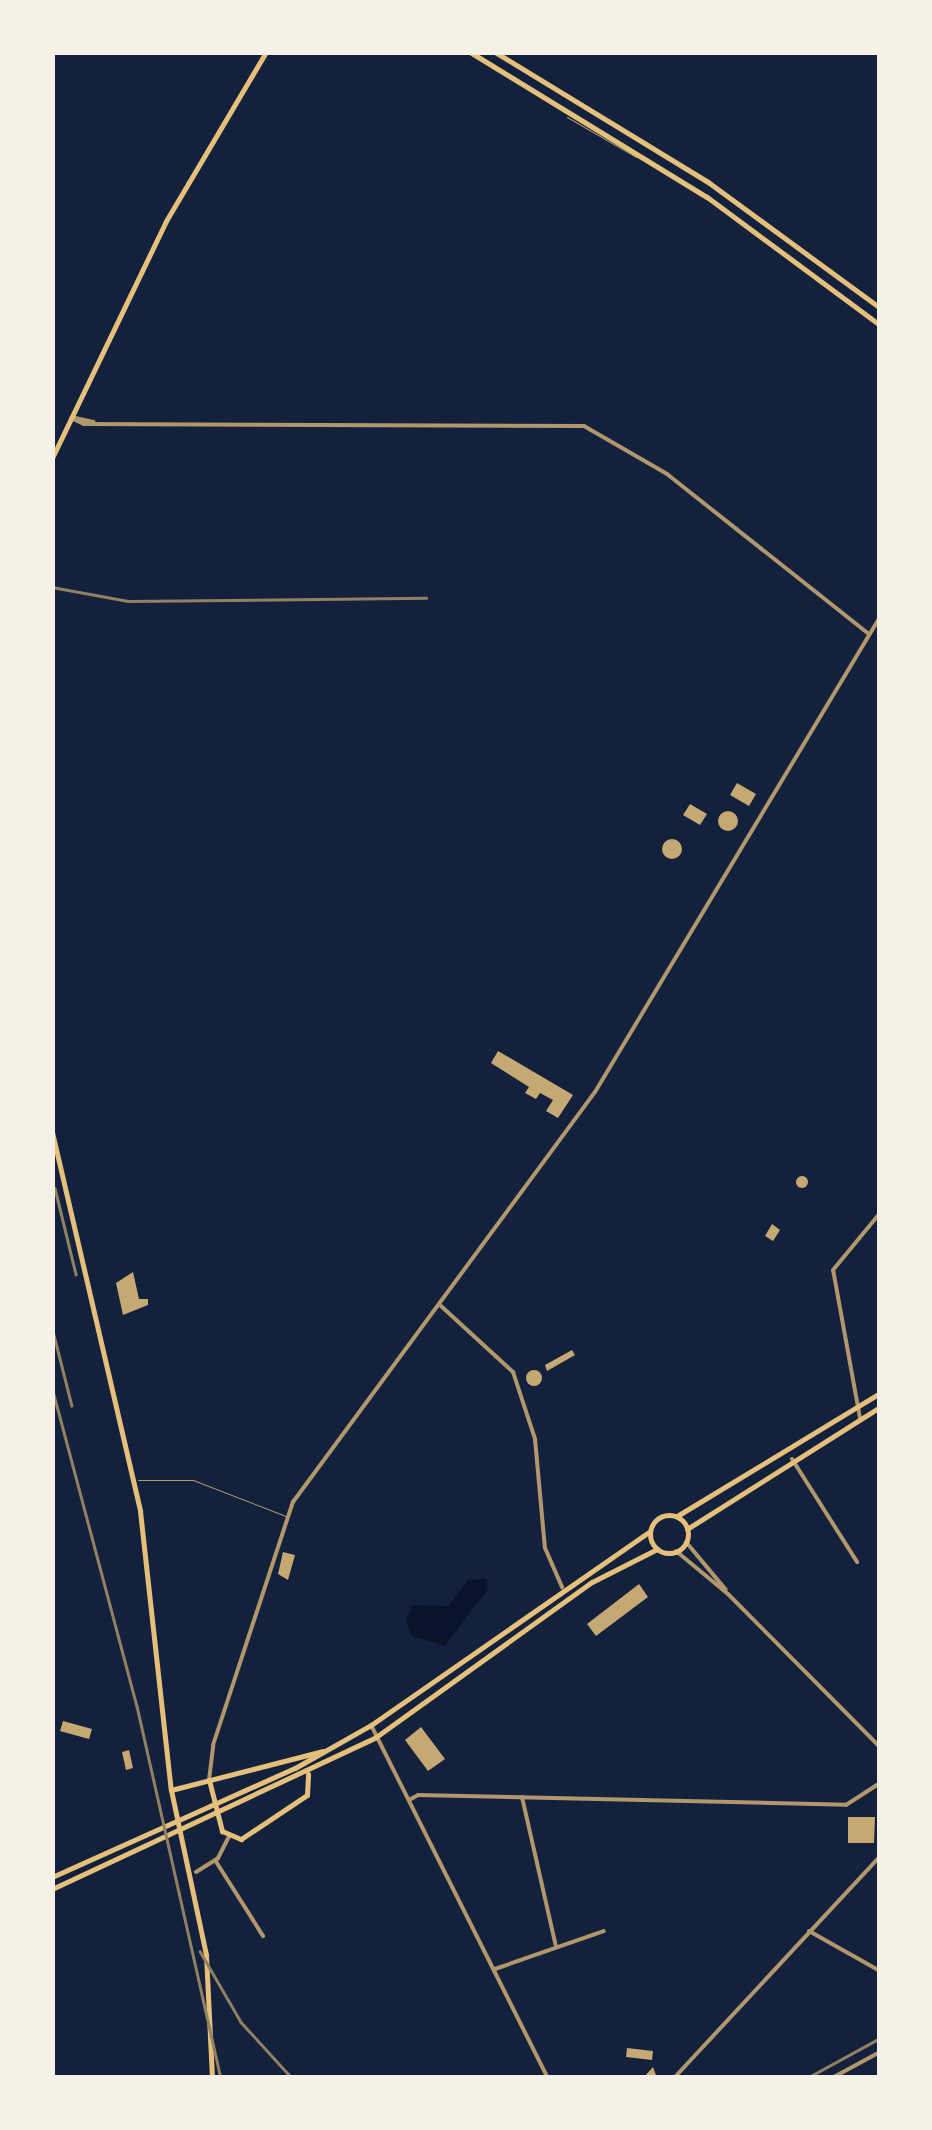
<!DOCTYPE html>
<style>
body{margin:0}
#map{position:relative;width:932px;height:2130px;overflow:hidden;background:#14213d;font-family:"Asap Condensed",sans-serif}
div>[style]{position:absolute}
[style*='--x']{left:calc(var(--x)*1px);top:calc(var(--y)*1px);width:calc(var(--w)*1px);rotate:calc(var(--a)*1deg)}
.water>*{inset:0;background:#0b132b}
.building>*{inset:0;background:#c6a872}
.round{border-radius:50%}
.service>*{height:1px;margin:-0.5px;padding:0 0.5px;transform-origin:0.5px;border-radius:0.5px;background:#b1986c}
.minor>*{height:4px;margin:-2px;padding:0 2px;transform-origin:2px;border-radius:2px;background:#b1986c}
.tertiary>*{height:4px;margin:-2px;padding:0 2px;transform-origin:2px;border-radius:2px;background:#b1986c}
.secondary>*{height:5px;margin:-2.5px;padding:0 2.5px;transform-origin:2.5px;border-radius:2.5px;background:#e5c07b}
.secondary>.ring{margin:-2.5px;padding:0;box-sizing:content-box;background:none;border:5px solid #e5c07b;border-radius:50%}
.primary>*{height:5px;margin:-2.5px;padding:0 2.5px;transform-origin:2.5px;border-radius:2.5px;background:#e5c07b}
.rail>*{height:2.5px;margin:-1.25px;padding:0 1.25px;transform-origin:1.25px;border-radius:1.25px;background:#918062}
span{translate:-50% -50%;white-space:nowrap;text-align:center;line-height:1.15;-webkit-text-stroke:10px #f6f1e7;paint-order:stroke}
.frame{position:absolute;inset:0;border:55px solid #f6f1e7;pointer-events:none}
</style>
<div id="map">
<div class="water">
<div style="clip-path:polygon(468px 1580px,487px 1579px,488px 1589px,445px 1646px,412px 1636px,406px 1621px,412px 1605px,449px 1606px)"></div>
</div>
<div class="building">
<div style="clip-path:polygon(737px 783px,756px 794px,749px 806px,730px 795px)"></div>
<div style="clip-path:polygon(690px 804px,707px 814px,700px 825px,683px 815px)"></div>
<div class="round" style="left:718px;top:811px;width:20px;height:20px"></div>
<div class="round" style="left:662px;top:839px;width:20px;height:20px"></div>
<div style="clip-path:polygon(498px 1051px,573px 1095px,558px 1118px,546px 1111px,553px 1100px,540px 1093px,536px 1099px,525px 1093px,529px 1087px,491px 1063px)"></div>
<div class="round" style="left:796px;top:1176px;width:12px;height:12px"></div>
<div style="clip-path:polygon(772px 1224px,780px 1230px,773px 1241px,765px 1236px)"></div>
<div style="clip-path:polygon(133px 1272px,139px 1299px,148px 1299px,148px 1305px,123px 1315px,116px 1283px)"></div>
<div style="clip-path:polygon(572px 1350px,575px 1355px,547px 1371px,545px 1365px)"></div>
<div class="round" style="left:526px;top:1370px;width:16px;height:16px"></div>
<div style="clip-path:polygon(283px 1552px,295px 1555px,288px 1580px,278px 1574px)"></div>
<div style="clip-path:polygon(639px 1584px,648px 1597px,596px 1636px,587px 1624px)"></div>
<div style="clip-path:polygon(63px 1721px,92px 1729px,89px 1739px,60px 1731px)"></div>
<div style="clip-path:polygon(421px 1727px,445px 1759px,428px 1771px,405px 1740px)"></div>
<div style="clip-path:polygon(129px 1750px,133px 1768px,126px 1770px,122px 1752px)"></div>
<div style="clip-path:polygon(848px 1817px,875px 1817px,874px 1843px,848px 1843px)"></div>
<div style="clip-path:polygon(627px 2048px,653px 2051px,652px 2060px,626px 2057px)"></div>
<div style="clip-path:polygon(653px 2067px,657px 2078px,643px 2078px)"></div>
</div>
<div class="service">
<div style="--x:567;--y:117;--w:80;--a:30.1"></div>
<div style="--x:138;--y:1480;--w:55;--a:0"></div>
<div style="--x:193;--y:1480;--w:100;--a:21.2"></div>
</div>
<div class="minor">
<div style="--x:71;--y:418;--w:14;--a:25"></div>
<div style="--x:84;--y:424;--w:500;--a:0.23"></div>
<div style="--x:584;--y:426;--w:96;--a:30"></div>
<div style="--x:667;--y:474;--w:258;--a:38.4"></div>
<div style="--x:75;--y:418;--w:19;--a:12"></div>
<div style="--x:441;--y:1306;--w:98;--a:42.5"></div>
<div style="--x:513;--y:1372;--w:71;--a:71.8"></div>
<div style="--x:535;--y:1439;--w:109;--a:84.8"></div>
<div style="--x:545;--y:1548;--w:43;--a:66.4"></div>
<div style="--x:860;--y:1418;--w:150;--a:-100.3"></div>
<div style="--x:833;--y:1270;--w:74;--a:-50.5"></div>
<div style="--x:792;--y:1459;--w:122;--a:57.7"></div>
<div style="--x:371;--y:1725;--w:395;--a:63.4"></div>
<div style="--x:522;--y:1797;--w:154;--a:77.2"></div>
<div style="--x:409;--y:1800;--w:10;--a:-29"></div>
<div style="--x:418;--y:1795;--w:428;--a:1.3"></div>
<div style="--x:846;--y:1805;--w:40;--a:-32.9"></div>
<div style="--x:215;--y:1860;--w:90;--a:57.7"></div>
<div style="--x:196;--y:1872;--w:26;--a:-32"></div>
<div style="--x:218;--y:1858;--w:25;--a:-63"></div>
<div style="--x:809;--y:1931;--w:81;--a:29.4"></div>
<div style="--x:495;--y:1969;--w:115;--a:-19.2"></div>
<div style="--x:674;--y:2078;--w:303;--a:-47.1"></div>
<div style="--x:832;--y:2078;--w:55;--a:-28.4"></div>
</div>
<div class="tertiary">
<div style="--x:686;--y:1542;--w:62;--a:50.2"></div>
<div style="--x:676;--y:1551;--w:67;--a:39.6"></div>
<div style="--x:728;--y:1594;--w:216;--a:45.2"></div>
<div style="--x:52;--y:1646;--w:54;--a:90"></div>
<div style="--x:209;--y:1780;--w:35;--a:-83"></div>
<div style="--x:213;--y:1745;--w:256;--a:-71.8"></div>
<div style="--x:293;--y:1502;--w:509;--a:-53.63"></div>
<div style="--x:595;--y:1092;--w:554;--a:-59.04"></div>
</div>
<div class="secondary">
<div class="ring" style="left:650px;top:1515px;width:33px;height:33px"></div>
<div style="--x:677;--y:1516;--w:237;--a:-31.2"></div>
<div style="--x:687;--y:1529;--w:228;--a:-32.3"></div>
<div style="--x:209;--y:1780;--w:53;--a:75.7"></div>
<div style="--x:222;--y:1831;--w:21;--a:23"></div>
<div style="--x:241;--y:1839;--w:79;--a:-33.7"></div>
<div style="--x:307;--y:1795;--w:21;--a:-87"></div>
<div style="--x:171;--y:1790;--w:157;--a:-14.4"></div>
<div style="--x:52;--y:1877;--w:266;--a:-24.2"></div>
<div style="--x:295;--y:1768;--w:87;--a:-29.5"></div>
<div style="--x:371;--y:1725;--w:340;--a:-34.8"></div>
<div style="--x:52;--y:1889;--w:358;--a:-25.1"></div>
<div style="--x:376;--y:1737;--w:266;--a:-35.7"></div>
<div style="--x:592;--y:1582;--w:73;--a:-26.9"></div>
</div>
<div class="primary">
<div style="--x:470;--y:52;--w:278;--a:31.5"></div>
<div style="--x:707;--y:197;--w:215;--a:36.5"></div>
<div style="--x:495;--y:52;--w:250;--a:31.4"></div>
<div style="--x:708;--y:182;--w:213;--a:36.2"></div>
<div style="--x:52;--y:458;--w:263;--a:-64.3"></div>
<div style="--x:166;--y:221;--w:196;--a:-59.4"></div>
<div style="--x:52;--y:1132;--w:389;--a:76.9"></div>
<div style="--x:140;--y:1511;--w:281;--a:83.7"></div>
<div style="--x:171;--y:1790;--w:169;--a:78"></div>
<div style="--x:206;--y:1955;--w:123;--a:87.2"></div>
</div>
<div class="rail">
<div style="--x:52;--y:587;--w:77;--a:10.4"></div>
<div style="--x:128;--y:601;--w:298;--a:-0.6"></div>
<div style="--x:55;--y:1188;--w:89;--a:76.3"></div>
<div style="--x:52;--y:1327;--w:81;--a:75.8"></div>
<div style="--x:52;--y:1387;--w:330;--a:75.1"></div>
<div style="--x:137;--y:1706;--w:381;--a:77.3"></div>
<div style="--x:200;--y:1951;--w:82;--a:60"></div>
<div style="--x:241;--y:2022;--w:76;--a:47.7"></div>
<div style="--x:807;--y:2078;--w:83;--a:-28.7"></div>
</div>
<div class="frame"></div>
</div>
